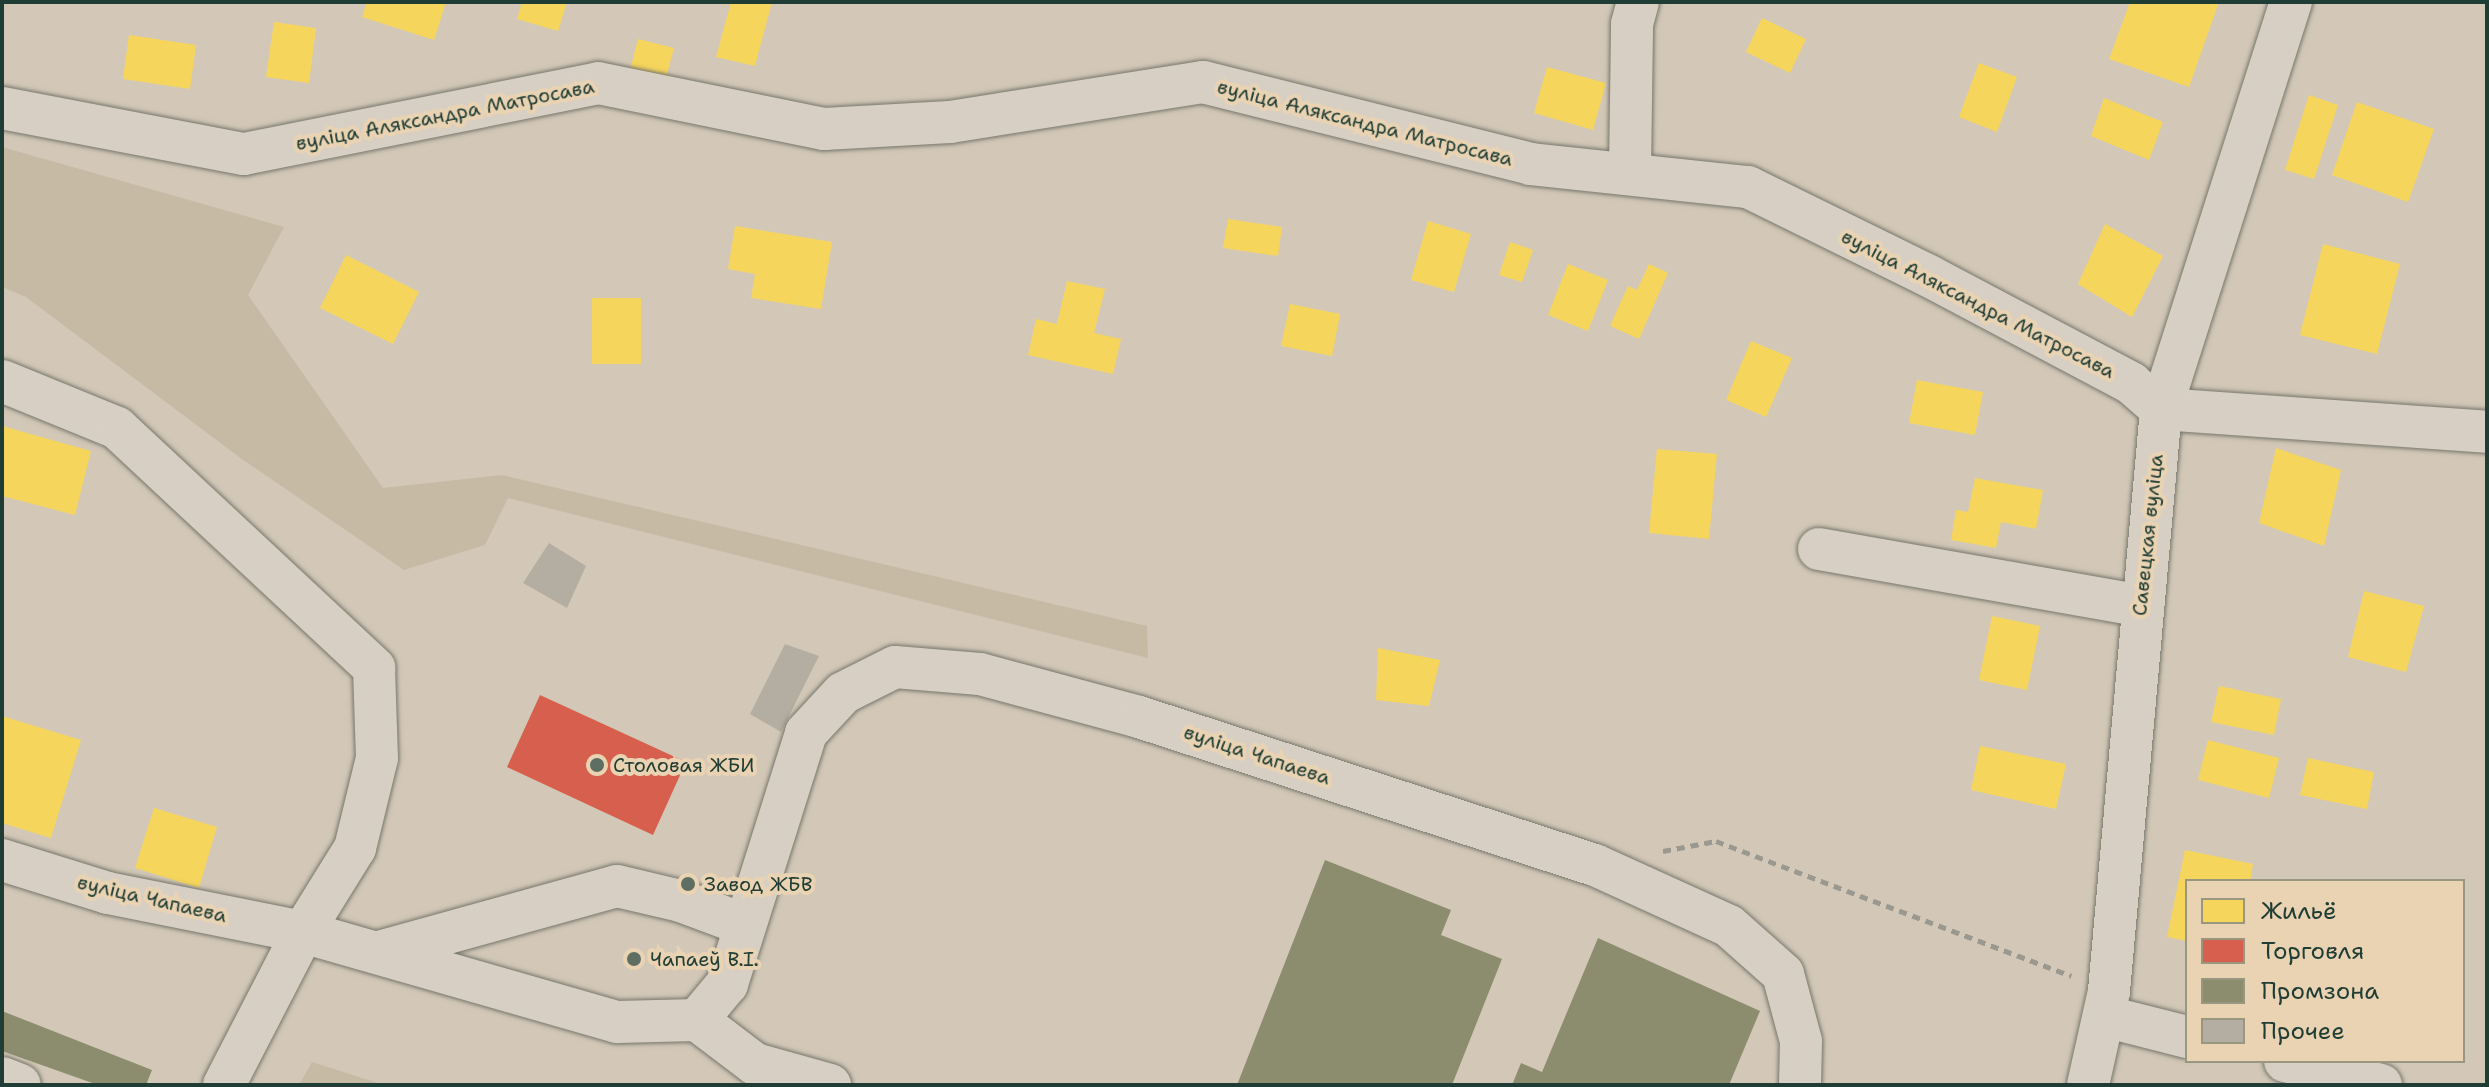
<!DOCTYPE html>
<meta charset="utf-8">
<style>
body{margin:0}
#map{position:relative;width:2489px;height:1087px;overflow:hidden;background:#d3c8b7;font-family:"Shantell Sans",sans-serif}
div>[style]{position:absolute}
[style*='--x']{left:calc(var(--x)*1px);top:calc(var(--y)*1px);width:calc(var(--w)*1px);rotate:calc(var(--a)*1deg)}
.green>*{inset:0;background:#c6baa4}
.homes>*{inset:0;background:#f6d55c}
.shops>*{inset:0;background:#d6604d}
.industry>*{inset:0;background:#8c8c6e}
.building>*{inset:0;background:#b4aea2}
.path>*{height:5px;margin-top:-2.5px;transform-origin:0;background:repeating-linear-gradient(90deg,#9b988f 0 8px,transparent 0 14px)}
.roads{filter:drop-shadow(0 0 2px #76766d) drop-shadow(0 0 2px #76766d)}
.minor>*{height:42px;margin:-21px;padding:0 21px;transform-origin:21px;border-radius:21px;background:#d7cfc3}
.dots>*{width:22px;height:22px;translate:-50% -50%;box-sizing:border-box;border:4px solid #ead3b3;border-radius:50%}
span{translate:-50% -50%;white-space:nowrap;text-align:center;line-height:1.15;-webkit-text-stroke:8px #ead3b3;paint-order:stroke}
.street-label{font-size:20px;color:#1f3d34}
.poi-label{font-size:20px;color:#1f3d34}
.left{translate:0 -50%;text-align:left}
.frame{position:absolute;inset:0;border:4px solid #1f3d34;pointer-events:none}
.legend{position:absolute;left:2185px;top:879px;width:280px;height:184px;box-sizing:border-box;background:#ead3b3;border:2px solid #999780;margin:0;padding:10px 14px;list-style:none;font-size:24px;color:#1f3d34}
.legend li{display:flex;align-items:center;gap:16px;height:40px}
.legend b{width:40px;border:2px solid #999780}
</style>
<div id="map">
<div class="green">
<div style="clip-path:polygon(2px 147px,284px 227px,248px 295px,383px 488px,502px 475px,1147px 626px,1148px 658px,508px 498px,485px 545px,404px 570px,239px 457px,26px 297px,2px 287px)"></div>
<div style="clip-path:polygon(312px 1062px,384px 1085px,299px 1085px)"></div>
</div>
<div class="homes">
<div style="clip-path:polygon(367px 2px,446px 2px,434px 40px,362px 17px)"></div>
<div style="clip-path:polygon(522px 2px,567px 2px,558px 31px,517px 19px)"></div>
<div style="clip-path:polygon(731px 2px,772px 2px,755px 66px,716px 57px)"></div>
<div style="clip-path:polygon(2130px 2px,2219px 2px,2189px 87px,2109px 59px)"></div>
<div style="clip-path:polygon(1762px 18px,1806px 39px,1790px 73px,1746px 52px)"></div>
<div style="clip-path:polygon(274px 22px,316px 28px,309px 83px,266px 77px)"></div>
<div style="clip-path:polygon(129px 35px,196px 45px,190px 89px,123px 79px)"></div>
<div style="clip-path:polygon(638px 39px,674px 48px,661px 96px,626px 86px)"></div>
<div style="clip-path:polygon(1979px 63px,2017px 77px,1997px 132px,1959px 117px)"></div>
<div style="clip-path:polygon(1547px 67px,1606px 83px,1593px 130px,1534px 113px)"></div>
<div style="clip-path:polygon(2309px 95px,2338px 105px,2314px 179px,2285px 170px)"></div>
<div style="clip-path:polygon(2104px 98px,2163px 122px,2149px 160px,2091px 136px)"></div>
<div style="clip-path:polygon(2357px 102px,2434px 129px,2408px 202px,2332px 175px)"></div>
<div style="clip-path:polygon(1228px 219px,1282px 227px,1278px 256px,1223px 248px)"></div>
<div style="clip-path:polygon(1428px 221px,1471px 234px,1454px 292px,1411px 280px)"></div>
<div style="clip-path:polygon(2105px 224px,2163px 256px,2132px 317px,2078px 284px)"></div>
<div style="clip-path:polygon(735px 226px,832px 242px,821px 309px,751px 298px,755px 274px,728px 269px)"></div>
<div style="clip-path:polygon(1510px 242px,1533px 250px,1522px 282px,1499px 275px)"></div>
<div style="clip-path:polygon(2323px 244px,2400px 264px,2377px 354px,2300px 335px)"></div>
<div style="clip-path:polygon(346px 255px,419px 292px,393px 344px,320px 308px)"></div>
<div style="clip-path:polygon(1568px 264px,1608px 280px,1588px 331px,1548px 315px)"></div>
<div style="clip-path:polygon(1649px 264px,1668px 273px,1639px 339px,1610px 326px,1628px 286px,1637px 290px)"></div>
<div style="clip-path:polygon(1067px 281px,1105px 289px,1094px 333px,1121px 339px,1113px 374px,1028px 355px,1036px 319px,1057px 324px)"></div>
<div style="clip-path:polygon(592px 298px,641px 298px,641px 364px,592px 364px)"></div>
<div style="clip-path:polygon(1290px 304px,1340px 314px,1332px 356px,1281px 346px)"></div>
<div style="clip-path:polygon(1751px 341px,1792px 358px,1766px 417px,1726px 400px)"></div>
<div style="clip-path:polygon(1917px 380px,1983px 392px,1975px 435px,1909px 423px)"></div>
<div style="clip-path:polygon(2px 426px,91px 451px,75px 515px,2px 496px)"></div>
<div style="clip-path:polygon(2276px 448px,2341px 470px,2324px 546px,2259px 523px)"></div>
<div style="clip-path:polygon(1657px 449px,1717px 454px,1709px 539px,1649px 533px)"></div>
<div style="clip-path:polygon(1975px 478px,2043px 490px,2036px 529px,2001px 522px,1996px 548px,1951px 540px,1956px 510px,1968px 512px)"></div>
<div style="clip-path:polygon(2364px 591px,2424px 606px,2406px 672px,2348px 657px)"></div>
<div style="clip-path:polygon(1992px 616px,2040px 626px,2027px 690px,1979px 680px)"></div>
<div style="clip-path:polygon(1378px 648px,1440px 660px,1429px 706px,1376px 700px)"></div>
<div style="clip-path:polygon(2219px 686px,2281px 699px,2274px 735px,2211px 722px)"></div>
<div style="clip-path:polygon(2px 716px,81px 740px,51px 838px,2px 823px)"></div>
<div style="clip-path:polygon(2208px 740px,2279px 758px,2269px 798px,2198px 780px)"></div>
<div style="clip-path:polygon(1980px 746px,2066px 764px,2056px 809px,1971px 790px)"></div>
<div style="clip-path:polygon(2308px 758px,2374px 772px,2367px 809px,2300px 795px)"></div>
<div style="clip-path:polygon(154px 808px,217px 827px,199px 888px,135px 868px)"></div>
<div style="clip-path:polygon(2185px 850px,2253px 864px,2250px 881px,2187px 881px,2187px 941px,2167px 937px)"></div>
</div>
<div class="shops">
<div style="clip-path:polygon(540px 695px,686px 762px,653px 835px,507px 767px)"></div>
</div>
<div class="industry">
<div style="clip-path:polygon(1325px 860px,1451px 910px,1441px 935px,1502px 959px,1452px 1085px,1237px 1085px)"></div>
<div style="clip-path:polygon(1598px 938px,1760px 1011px,1729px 1085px,1512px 1085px,1521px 1063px,1542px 1072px)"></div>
<div style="clip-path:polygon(2px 1011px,152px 1070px,146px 1085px,98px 1085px,2px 1051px)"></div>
</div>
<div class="building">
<div style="clip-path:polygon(549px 543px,586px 566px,567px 608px,523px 583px)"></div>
<div style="clip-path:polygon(785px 644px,819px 656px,781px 732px,750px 714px)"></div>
</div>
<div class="path">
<div style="--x:1663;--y:851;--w:54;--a:-10.7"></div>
<div style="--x:1716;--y:841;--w:380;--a:20.8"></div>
</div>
<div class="roads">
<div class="minor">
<div style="--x:2;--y:108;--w:246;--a:10.8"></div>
<div style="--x:244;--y:154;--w:361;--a:-11.3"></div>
<div style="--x:598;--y:83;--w:231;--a:11.5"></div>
<div style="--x:824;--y:129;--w:126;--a:-3.2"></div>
<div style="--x:950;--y:122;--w:256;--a:-9"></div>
<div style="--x:1203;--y:82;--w:338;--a:14"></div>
<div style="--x:1531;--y:164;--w:218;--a:6.1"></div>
<div style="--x:1748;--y:187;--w:202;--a:26.2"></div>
<div style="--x:1929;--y:276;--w:229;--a:27.9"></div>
<div style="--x:2131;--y:383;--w:40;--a:41"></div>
<div style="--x:2161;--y:409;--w:327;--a:4"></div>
<div style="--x:1630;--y:172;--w:148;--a:-89.2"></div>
<div style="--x:1632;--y:24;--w:23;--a:-75"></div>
<div style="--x:2;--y:381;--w:124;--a:22.2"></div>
<div style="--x:117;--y:428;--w:352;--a:43"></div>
<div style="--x:374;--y:668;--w:90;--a:88.1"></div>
<div style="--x:377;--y:758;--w:93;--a:103.7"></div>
<div style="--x:355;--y:848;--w:99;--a:121.8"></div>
<div style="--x:303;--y:932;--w:172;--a:117.3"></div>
<div style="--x:1819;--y:549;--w:327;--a:10"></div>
<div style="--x:2;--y:860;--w:111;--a:17.3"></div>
<div style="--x:108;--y:893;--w:199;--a:11.3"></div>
<div style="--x:303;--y:932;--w:327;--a:16"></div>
<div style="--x:617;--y:1022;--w:80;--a:-1.4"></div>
<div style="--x:697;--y:1020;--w:47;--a:-50.2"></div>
<div style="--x:727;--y:984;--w:263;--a:-72.5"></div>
<div style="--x:806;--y:733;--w:54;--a:-47.2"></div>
<div style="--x:843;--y:693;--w:58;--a:-26.6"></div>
<div style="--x:895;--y:667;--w:85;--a:4.7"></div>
<div style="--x:980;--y:674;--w:165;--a:15.1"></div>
<div style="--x:1139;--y:717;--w:479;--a:18"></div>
<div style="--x:1595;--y:865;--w:147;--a:24.5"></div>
<div style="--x:1729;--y:926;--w:72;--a:41.6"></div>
<div style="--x:1783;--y:974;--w:69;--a:75"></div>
<div style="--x:1801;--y:1041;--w:44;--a:91.3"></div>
<div style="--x:379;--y:952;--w:247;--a:-15.5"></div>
<div style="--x:617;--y:886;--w:66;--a:13.2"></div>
<div style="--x:681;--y:901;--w:68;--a:20.6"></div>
<div style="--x:2104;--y:1016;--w:86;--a:14.2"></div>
<div style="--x:697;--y:1020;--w:73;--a:37.2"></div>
<div style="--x:755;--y:1064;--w:78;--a:15.6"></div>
<div style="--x:2285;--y:1061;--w:99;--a:14"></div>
<div style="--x:2;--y:1078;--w:19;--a:21"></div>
<div style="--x:2088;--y:1085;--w:96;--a:-77.4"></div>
<div style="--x:2109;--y:991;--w:584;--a:-84.89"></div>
<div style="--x:2161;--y:409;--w:427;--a:-72.3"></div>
</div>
</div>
<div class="dots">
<div style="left:597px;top:765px;background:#5e6e62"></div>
<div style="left:688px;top:884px;background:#5e6e62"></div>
<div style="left:634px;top:959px;background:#5e6e62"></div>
</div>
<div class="street-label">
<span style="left:445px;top:115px;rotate:-11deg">вуліца Аляксандра Матросава</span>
<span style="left:1365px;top:123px;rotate:14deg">вуліца Аляксандра Матросава</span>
<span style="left:1978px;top:304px;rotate:27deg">вуліца Аляксандра Матросава</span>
<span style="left:2148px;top:535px;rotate:-84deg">Савецкая вуліца</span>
<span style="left:1257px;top:755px;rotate:18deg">вуліца Чапаева</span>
<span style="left:152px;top:899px;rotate:13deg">вуліца Чапаева</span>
</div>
<div class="poi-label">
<span class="left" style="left:613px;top:765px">Столовая ЖБИ</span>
<span class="left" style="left:704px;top:884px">Завод ЖБВ</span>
<span class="left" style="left:650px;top:959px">Чапаеў В.І.</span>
</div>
<div class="frame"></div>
<ul class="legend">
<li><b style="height:22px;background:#f6d55c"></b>Жильё</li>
<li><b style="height:22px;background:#d6604d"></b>Торговля</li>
<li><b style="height:22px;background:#8c8c6e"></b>Промзона</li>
<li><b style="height:22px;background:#b4aea2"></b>Прочее</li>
</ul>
</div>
